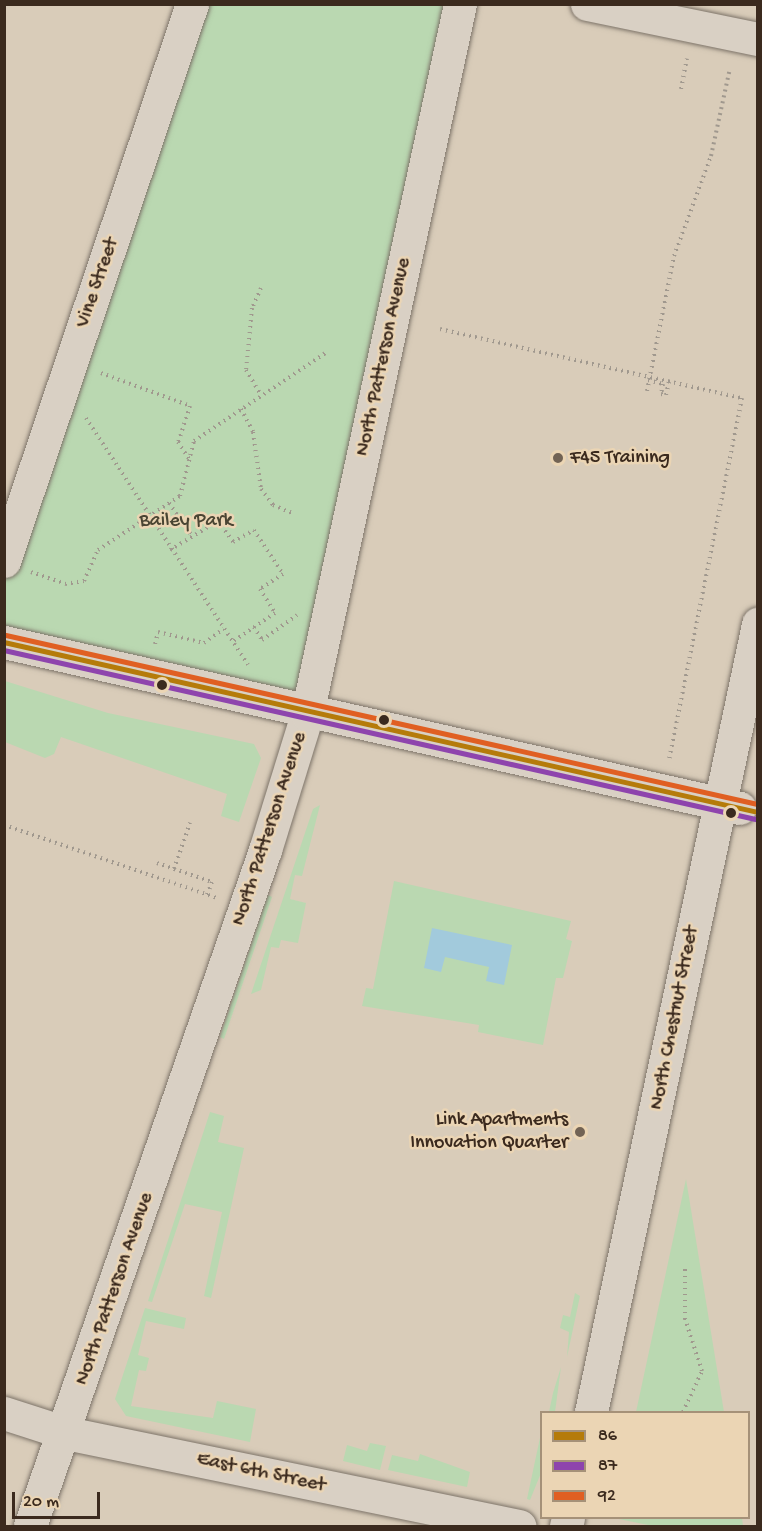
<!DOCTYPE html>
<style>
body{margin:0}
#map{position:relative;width:762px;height:1531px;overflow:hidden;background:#d9ccb9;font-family:"Gochi Hand",sans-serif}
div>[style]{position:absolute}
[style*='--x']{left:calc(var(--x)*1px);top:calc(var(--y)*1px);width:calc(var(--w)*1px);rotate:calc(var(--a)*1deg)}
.green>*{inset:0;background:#bad8b1}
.water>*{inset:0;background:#a2cadc}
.path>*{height:4px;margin-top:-2px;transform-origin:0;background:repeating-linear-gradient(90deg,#a0988e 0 1.5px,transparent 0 6px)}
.roads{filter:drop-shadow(0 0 2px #7d7469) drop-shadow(0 0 2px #7d7469)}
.minor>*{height:33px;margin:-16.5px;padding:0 16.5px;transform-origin:16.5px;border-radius:16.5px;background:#d9d0c4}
.tertiary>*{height:33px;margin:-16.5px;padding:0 16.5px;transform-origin:16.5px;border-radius:16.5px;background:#d9d0c4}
.secondary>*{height:33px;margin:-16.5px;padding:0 16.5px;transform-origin:16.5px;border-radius:16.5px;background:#d9d0c4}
.path-bridge>*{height:4px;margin-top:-2px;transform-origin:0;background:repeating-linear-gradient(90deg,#a0988e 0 1.5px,transparent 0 6px)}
.bus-1>*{height:4.5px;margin:-2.25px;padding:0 2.25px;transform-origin:2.25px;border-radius:2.25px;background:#b57b0a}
.bus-2>*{height:4.5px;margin:-2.25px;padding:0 2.25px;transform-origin:2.25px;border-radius:2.25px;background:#8e44ad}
.bus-3>*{height:4.5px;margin:-2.25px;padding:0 2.25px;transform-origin:2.25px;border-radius:2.25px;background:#e05f22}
.dots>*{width:16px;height:16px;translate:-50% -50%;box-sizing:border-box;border:3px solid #ebd5b4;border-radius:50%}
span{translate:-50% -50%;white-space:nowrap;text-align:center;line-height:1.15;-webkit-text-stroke:5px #ebd5b4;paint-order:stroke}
.street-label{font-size:20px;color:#3b2a1e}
.poi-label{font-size:20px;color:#3b2a1e}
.left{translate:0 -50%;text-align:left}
.right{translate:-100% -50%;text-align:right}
.park-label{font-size:20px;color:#4a4533}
.frame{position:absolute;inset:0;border:6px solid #3b2a1e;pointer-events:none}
.legend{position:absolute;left:540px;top:1411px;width:210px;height:108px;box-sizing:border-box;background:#ebd5b4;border:2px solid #a59178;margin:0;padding:8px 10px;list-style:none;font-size:18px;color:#3b2a1e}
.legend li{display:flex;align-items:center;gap:12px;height:30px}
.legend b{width:30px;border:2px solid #a59178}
.scale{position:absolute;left:12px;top:1492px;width:88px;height:27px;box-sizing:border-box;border:3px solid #3b2a1e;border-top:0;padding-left:8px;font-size:18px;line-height:21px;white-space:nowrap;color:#3b2a1e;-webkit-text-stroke:4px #ebd5b4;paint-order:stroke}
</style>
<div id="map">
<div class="green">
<div style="clip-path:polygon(192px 5px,460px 5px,307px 714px,5px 640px,5px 562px)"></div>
<div style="clip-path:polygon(5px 681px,108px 713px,254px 744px,261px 758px,239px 822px,221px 816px,227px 794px,61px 737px,54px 754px,45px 758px,5px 742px)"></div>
<div style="clip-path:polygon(320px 805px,302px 876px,295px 875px,290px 899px,306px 903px,298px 943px,281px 940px,279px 948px,271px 947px,261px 990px,251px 994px,313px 809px)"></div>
<div style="clip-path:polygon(394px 881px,571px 921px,566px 939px,572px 941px,563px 978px,556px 978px,543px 1045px,478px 1032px,479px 1025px,362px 1006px,366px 988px,373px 989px)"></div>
<div style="clip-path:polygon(268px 895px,272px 897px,224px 1039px,220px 1037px)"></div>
<div style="clip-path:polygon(210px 1112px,224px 1116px,218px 1142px,244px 1148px,211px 1298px,204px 1296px,222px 1212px,185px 1204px,152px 1302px,148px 1301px)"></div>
<div style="clip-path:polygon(686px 1179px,724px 1412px,636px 1412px)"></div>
<div style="clip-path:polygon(575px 1293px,580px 1296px,567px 1357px,569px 1332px,560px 1328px,563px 1315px,570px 1317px)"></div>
<div style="clip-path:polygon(145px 1308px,186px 1318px,184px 1329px,146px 1321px,138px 1355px,149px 1358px,146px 1371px,139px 1370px,131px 1406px,213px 1418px,217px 1401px,256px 1409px,250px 1442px,126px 1416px,115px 1399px)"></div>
<div style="clip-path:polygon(561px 1367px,555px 1412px,549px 1412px,553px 1393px)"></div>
<div style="clip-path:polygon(541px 1433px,541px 1473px,530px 1500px,527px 1499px)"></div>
<div style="clip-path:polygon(370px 1443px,386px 1446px,380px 1470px,343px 1461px,347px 1445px,367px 1451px)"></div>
<div style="clip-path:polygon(420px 1454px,470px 1472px,467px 1487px,388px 1470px,392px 1455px,418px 1461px)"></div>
<div style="clip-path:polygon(614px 1518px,742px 1518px,743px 1526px,653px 1526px)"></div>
</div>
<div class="water">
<div style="clip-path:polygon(432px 928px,512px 945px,504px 985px,486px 981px,489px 967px,445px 957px,441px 972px,424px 968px)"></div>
</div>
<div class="path">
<div style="--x:681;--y:89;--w:31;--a:-79"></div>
<div style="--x:261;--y:288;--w:22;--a:114"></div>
<div style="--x:252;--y:308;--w:62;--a:95.5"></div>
<div style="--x:246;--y:370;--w:29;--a:59"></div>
<div style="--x:440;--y:329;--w:310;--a:12.9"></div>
<div style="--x:742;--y:398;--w:370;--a:101.4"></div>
<div style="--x:101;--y:373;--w:95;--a:20.3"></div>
<div style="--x:190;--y:406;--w:38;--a:108"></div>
<div style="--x:178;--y:442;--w:20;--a:57"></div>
<div style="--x:648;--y:380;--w:16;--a:15"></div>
<div style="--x:663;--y:384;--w:10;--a:101"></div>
<div style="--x:661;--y:394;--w:5;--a:11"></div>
<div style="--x:666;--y:395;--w:14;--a:-78"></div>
<div style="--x:241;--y:409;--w:26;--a:62"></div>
<div style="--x:253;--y:432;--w:58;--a:82"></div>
<div style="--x:261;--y:489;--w:20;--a:53"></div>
<div style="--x:273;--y:505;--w:21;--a:23"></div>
<div style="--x:86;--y:418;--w:295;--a:56.7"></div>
<div style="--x:169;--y:503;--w:40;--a:55.1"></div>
<div style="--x:170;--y:550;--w:56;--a:-31.1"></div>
<div style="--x:218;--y:521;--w:26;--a:54"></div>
<div style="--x:233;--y:542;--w:24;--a:-30"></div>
<div style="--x:254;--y:530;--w:53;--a:56.6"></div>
<div style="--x:283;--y:574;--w:27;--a:147"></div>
<div style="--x:260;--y:589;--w:28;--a:58"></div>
<div style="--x:275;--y:613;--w:52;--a:146"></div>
<div style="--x:31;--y:572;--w:36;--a:19"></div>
<div style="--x:65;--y:584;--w:19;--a:-9"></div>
<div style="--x:84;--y:581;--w:34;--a:-66"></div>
<div style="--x:98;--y:550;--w:98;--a:-33.4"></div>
<div style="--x:180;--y:496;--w:57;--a:-75.7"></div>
<div style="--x:194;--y:441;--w:160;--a:-33.8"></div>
<div style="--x:254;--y:627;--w:15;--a:58"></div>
<div style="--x:262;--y:640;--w:43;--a:-35.5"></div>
<div style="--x:155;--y:644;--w:12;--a:-76"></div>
<div style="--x:158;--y:632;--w:47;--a:13.4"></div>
<div style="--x:204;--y:643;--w:24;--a:-36"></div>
<div style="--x:4;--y:825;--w:225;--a:18.9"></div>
<div style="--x:157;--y:863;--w:58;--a:19.1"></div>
<div style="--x:212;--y:882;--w:14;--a:111"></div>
<div style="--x:174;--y:869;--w:49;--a:-70.8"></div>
<div style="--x:683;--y:1412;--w:45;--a:-65.1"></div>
<div style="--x:702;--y:1371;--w:55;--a:-108.1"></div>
<div style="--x:685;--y:1319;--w:51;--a:-90"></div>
</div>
<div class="roads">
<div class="minor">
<div style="--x:4;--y:561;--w:588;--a:-71.35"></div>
<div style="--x:591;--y:1412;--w:806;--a:-78.03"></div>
<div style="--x:4;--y:1413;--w:65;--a:17.9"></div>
<div style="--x:66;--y:1433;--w:463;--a:11.6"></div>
<div style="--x:566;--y:1526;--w:8;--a:-76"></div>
</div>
<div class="tertiary">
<div style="--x:587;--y:4;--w:175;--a:11.6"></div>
</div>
<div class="secondary">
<div style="--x:4;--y:642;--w:754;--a:12.71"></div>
<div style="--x:30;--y:1526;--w:716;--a:-70.83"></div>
<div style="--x:265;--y:850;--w:142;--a:-72.8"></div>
<div style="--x:307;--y:714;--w:726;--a:-77.84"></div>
</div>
</div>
<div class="path-bridge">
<div style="--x:647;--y:391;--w:138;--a:-78.7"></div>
<div style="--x:674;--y:256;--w:107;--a:-69.7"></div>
<div style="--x:711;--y:156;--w:90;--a:-77.8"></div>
</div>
<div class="bus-1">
<div style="--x:4;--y:642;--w:773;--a:12.71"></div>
</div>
<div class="bus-2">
<div style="--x:4;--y:650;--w:771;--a:12.67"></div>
</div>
<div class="bus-3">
<div style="--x:6;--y:635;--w:771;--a:12.67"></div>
</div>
<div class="dots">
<div style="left:558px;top:458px;background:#726354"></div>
<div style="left:162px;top:685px;background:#3b2a1e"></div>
<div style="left:384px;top:720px;background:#3b2a1e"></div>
<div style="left:731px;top:813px;background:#3b2a1e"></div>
<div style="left:580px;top:1132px;background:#726354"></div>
</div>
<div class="street-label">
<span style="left:98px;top:283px;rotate:-71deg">Vine Street</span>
<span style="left:384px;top:357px;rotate:-78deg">North Patterson Avenue</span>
<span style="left:270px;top:829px;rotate:-72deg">North Patterson Avenue</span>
<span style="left:675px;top:1018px;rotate:-79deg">North Chestnut Street</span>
<span style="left:115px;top:1289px;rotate:-71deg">North Patterson Avenue</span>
<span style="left:261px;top:1473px;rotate:12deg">East 6th Street</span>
</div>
<div class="poi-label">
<span class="left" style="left:570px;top:458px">F45 Training</span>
<span class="right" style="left:568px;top:1132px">Link Apartments<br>Innovation Quarter</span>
</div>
<div class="park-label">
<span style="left:186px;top:521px">Bailey Park</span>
</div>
<div class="frame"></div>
<ul class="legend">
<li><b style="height:8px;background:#b57b0a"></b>86</li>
<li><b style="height:8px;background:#8e44ad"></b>87</li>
<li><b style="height:8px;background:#e05f22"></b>92</li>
</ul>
<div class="scale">20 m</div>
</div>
